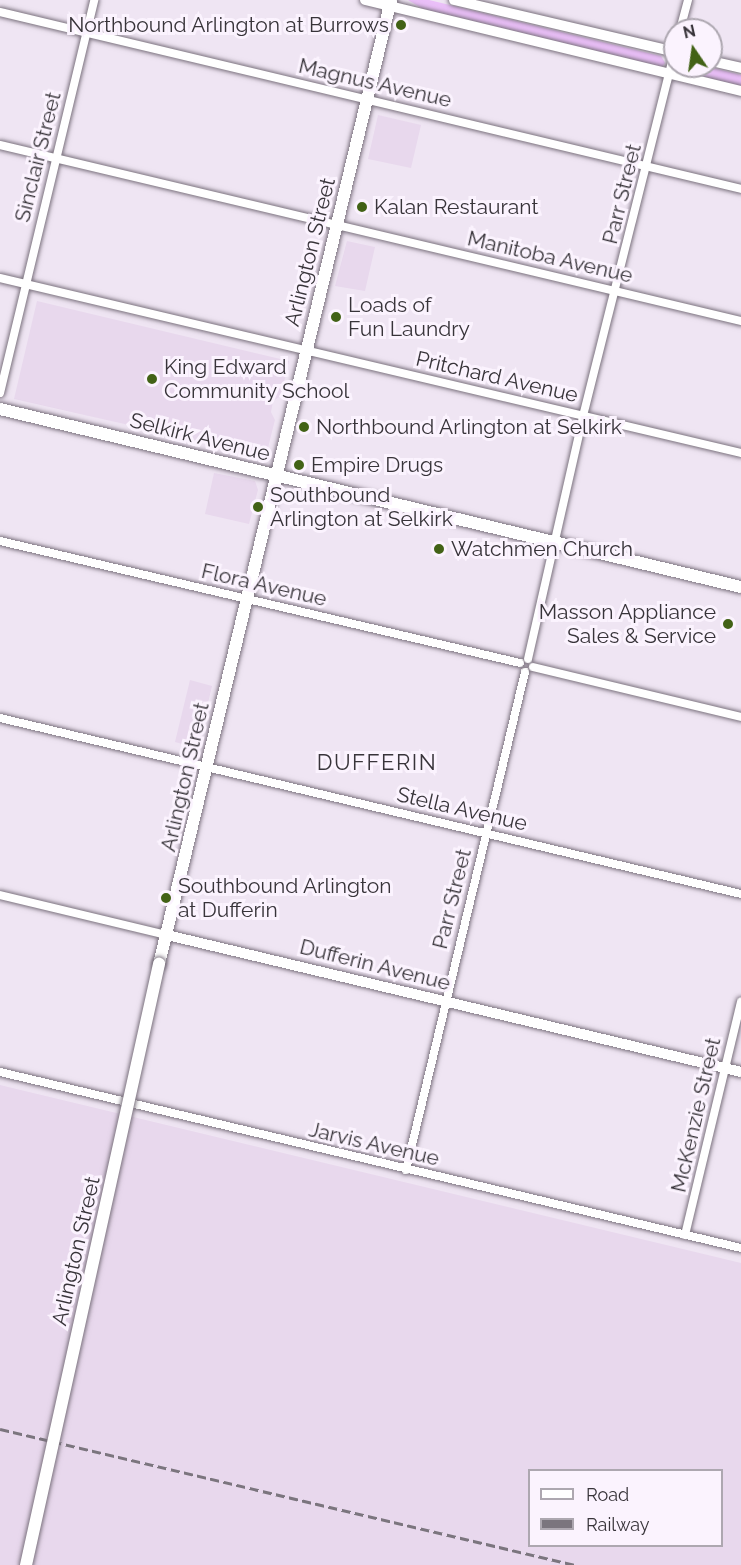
<!DOCTYPE html>
<style>
body{margin:0}
#map{position:relative;width:741px;height:1565px;overflow:hidden;background:#efe5f3;font-family:Raleway,sans-serif}
div>[style]{position:absolute}
[style*='--x']{left:calc(var(--x)*1px);top:calc(var(--y)*1px);width:calc(var(--w)*1px);rotate:calc(var(--a)*1deg)}
.built>*{inset:0;background:#e8d8ed}
.green>*{inset:0;background:#eabff8}
.roads{filter:drop-shadow(0 0 2px #7b727e) drop-shadow(0 0 2px #7b727e)}
.minor>*{height:8px;margin:-4px;padding:0 4px;transform-origin:4px;border-radius:4px;background:#fff}
.tertiary>*{height:10px;margin:-5px;padding:0 5px;transform-origin:5px;border-radius:5px;background:#fff}
.secondary>*{height:12px;margin:-6px;padding:0 6px;transform-origin:6px;border-radius:6px;background:#fff}
.rail>*{height:3px;margin-top:-1.5px;transform-origin:0;background:repeating-linear-gradient(90deg,#7b757e 0 9px,transparent 0 13.5px)}
.bridges{filter:drop-shadow(0 0 2px #7b727e) drop-shadow(0 0 2px #7b727e)}
.secondary-bridge>*{height:12px;margin:-6px;padding:0 6px;transform-origin:6px;border-radius:6px;background:#fff}
.dots>*{width:16px;height:16px;translate:-50% -50%;box-sizing:border-box;border:3px solid #fbf3fe;border-radius:50%}
span{translate:-50% -50%;white-space:nowrap;text-align:center;line-height:1.15;-webkit-text-stroke:6px #fbf3fe;paint-order:stroke}
.poi-label{font-size:21px;color:#38343a}
.right{translate:-100% -50%;text-align:right}
.left{translate:0 -50%;text-align:left}
.street-label{font-size:21px;color:#38343a}
.neighbourhood-label{font-size:22px;color:#38343a;letter-spacing:1.5px}
.legend{position:absolute;left:528px;top:1469px;width:195px;height:78px;box-sizing:border-box;background:#fbf3fe;border:2px solid #ada7b0;margin:0;padding:8px 10px;list-style:none;font-size:18px;color:#38343a}
.legend li{display:flex;align-items:center;gap:12px;height:30px}
.legend b{width:30px;border:2px solid #ada7b0}
.north{position:absolute;left:663px;top:18px;width:60px;height:60px;box-sizing:border-box;background:#fbf3fe;border:2px solid #ada7b0;border-radius:50%;rotate:347deg;font-size:16px;font-weight:700;line-height:24px;text-align:center;color:#38343a}
.north::after{content:'';display:block;margin:auto;width:21px;height:27px;background:#426216;clip-path:polygon(50% 0,100% 100%,50% 72%,0 100%)}
</style>
<div id="map">
<div class="built">
<div style="clip-path:polygon(378px 115px,421px 125px,411px 168px,368px 159px)"></div>
<div style="clip-path:polygon(347px 241px,375px 247px,365px 291px,335px 286px)"></div>
<div style="clip-path:polygon(37px 301px,289px 361px,281px 396px,273px 401px,271px 412px,275px 420px,266px 456px,14px 399px)"></div>
<div style="clip-path:polygon(214px 473px,255px 481px,258px 490px,249px 524px,205px 514px)"></div>
<div style="clip-path:polygon(190px 680px,212px 686px,197px 748px,175px 742px)"></div>
<div style="clip-path:polygon(evenodd,0 1085px,741px 1263px,741px 1565px,0 1565px,0 1085px,530px 1470px,722px 1470px,722px 1546px,530px 1546px,530px 1470px)"></div>
</div>
<div class="green">
<div style="clip-path:polygon(408px 0,429px 0,661px 56px,665px 63px,662px 67px,423px 9px)"></div>
<div style="clip-path:polygon(678px 66px,706px 66px,741px 75px,741px 86px,681px 71px)"></div>
</div>
<div class="roads">
<div class="minor">
<div style="--x:0;--y:12;--w:762;--a:13.43"></div>
<div style="--x:680;--y:30;--w:31;--a:-75"></div>
<div style="--x:0;--y:145;--w:762;--a:13.36"></div>
<div style="--x:0;--y:278;--w:761;--a:13.29"></div>
<div style="--x:0;--y:393;--w:404;--a:-76.5"></div>
<div style="--x:0;--y:541;--w:534;--a:13.2"></div>
<div style="--x:528;--y:659;--w:249;--a:-77.2"></div>
<div style="--x:583;--y:416;--w:376;--a:-75.9"></div>
<div style="--x:533;--y:667;--w:214;--a:13.5"></div>
<div style="--x:0;--y:718;--w:762;--a:13.36"></div>
<div style="--x:0;--y:895;--w:172;--a:13.5"></div>
<div style="--x:0;--y:1072;--w:762;--a:13.36"></div>
<div style="--x:406;--y:1170;--w:512;--a:-76.56"></div>
<div style="--x:685;--y:1235;--w:240;--a:-76.5"></div>
</div>
<div class="tertiary">
<div style="--x:365;--y:0;--w:387;--a:13.6"></div>
<div style="--x:454;--y:0;--w:227;--a:13.2"></div>
<div style="--x:711;--y:61;--w:31;--a:13"></div>
<div style="--x:167;--y:935;--w:590;--a:13.42"></div>
</div>
<div class="secondary">
<div style="--x:0;--y:409;--w:762;--a:13.51"></div>
<div style="--x:159;--y:964;--w:992;--a:-76.47"></div>
</div>
</div>
<div class="rail">
<div style="--x:0;--y:1429;--w:591;--a:13.31"></div>
</div>
<div class="bridges">
<div class="secondary-bridge">
<div style="--x:26;--y:1565;--w:616;--a:-77.52"></div>
</div>
</div>
<div class="dots">
<div style="left:401px;top:25px;background:#426216"></div>
<div style="left:362px;top:207px;background:#426216"></div>
<div style="left:336px;top:317px;background:#426216"></div>
<div style="left:152px;top:379px;background:#426216"></div>
<div style="left:304px;top:427px;background:#426216"></div>
<div style="left:299px;top:465px;background:#426216"></div>
<div style="left:258px;top:507px;background:#426216"></div>
<div style="left:439px;top:549px;background:#426216"></div>
<div style="left:728px;top:624px;background:#426216"></div>
<div style="left:166px;top:898px;background:#426216"></div>
</div>
<div class="poi-label">
<span class="right" style="left:389px;top:25px">Northbound Arlington at Burrows</span>
<span class="left" style="left:374px;top:207px">Kalan Restaurant</span>
<span class="left" style="left:348px;top:317px">Loads of<br>Fun Laundry</span>
<span class="left" style="left:164px;top:379px">King Edward<br>Community School</span>
<span class="left" style="left:316px;top:427px">Northbound Arlington at Selkirk</span>
<span class="left" style="left:311px;top:465px">Empire Drugs</span>
<span class="left" style="left:270px;top:507px">Southbound<br>Arlington at Selkirk</span>
<span class="left" style="left:451px;top:549px">Watchmen Church</span>
<span class="right" style="left:716px;top:624px">Masson Appliance<br>Sales &amp; Service</span>
<span class="left" style="left:178px;top:898px">Southbound Arlington<br>at Dufferin</span>
</div>
<div class="street-label">
<span style="left:375px;top:83px;rotate:13deg">Magnus Avenue</span>
<span style="left:38px;top:157px;rotate:-76deg">Sinclair Street</span>
<span style="left:622px;top:194px;rotate:-76deg">Parr Street</span>
<span style="left:310px;top:252px;rotate:-76deg">Arlington Street</span>
<span style="left:550px;top:257px;rotate:13deg">Manitoba Avenue</span>
<span style="left:497px;top:377px;rotate:13deg">Pritchard Avenue</span>
<span style="left:200px;top:437px;rotate:14deg">Selkirk Avenue</span>
<span style="left:264px;top:585px;rotate:13deg">Flora Avenue</span>
<span style="left:185px;top:777px;rotate:-77deg">Arlington Street</span>
<span style="left:462px;top:809px;rotate:13deg">Stella Avenue</span>
<span style="left:452px;top:899px;rotate:-76deg">Parr Street</span>
<span style="left:375px;top:965px;rotate:14deg">Dufferin Avenue</span>
<span style="left:696px;top:1115px;rotate:-77deg">McKenzie Street</span>
<span style="left:374px;top:1144px;rotate:13deg">Jarvis Avenue</span>
<span style="left:76px;top:1251px;rotate:-77deg">Arlington Street</span>
</div>
<div class="neighbourhood-label">
<span style="left:377px;top:763px">DUFFERIN</span>
</div>
<ul class="legend">
<li><b style="height:8px;background:#fff"></b>Road</li>
<li><b style="height:8px;background:#7b757e"></b>Railway</li>
</ul>
<div class="north">N</div>
</div>
